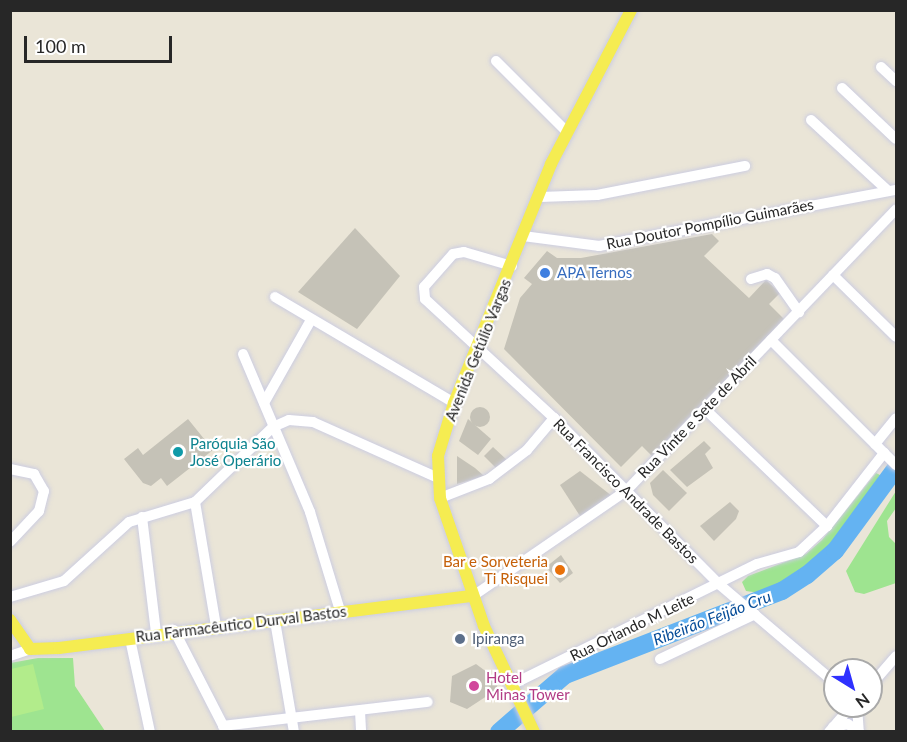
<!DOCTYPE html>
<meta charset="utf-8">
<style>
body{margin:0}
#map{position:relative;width:907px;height:742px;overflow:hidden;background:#eae5d7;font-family:Lato,sans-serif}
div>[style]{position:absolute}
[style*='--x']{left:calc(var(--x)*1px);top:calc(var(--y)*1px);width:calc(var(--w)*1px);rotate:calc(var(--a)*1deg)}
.green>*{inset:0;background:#9ee490}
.pitch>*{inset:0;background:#b2ec8b}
.river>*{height:18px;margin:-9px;padding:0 9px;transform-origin:9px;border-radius:9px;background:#64b3f2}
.building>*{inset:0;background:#c5c2b7}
.round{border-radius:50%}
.roads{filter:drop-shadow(0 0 2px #cccde1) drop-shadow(0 0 2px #cccde1)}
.minor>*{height:10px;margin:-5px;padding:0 5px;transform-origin:5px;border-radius:5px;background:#fff}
.major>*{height:12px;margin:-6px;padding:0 6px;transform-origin:6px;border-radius:6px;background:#f5ec51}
.dots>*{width:16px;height:16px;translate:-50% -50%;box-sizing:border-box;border:3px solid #fff;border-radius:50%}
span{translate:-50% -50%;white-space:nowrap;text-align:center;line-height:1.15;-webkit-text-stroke:4.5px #fff;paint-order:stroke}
.street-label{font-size:15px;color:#272727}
.shop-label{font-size:15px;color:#366cbe}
.left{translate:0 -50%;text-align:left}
.culture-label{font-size:15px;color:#0d838f}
.food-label{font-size:15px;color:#c56008}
.right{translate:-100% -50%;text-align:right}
.service-label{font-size:15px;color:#4e5e75}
.hotel-label{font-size:15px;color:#b23c85}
.water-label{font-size:16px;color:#084e99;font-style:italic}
.frame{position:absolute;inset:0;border:12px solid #272727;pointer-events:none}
.north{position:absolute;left:823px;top:658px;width:60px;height:60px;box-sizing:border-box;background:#fff;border:2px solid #a9a9a9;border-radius:50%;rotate:143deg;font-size:16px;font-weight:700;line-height:24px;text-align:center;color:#272727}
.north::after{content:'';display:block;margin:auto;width:21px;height:27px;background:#2f31ff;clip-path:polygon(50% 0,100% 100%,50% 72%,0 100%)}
.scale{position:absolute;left:24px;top:36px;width:148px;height:27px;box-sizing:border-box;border:3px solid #272727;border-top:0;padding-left:8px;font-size:18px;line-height:21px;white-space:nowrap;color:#272727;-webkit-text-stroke:4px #fff;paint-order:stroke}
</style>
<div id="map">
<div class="green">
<div style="clip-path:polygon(876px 473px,886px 478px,833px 548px,789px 583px,760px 593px,746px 591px,742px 582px,748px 576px,806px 554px,822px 540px)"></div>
<div style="clip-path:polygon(896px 491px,896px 508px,887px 521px,889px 537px,896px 544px,896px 583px,864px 594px,855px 592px,846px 571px)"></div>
<div style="clip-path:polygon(38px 658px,73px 658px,75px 686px,105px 731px,11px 731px,10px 663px)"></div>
</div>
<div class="pitch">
<div style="clip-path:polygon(33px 664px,44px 709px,11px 717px,11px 669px)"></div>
</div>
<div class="river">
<div style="--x:499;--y:732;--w:87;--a:-40.8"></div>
<div style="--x:565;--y:675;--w:233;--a:-21.2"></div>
<div style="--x:782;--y:591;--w:30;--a:-33"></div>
<div style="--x:807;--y:575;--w:37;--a:-41"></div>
<div style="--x:835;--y:551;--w:103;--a:-53.7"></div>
</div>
<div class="building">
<div style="clip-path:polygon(355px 228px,400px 276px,357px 329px,298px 292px)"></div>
<div style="clip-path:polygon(712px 234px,719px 241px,704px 256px,749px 298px,766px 280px,780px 293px,769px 304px,784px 319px,652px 456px,642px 446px,621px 467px,504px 349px,520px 298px,532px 284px,524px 278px,547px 251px,557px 258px,581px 258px)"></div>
<div class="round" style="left:470px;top:407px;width:20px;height:20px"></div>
<div style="clip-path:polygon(188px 419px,213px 450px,167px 486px,161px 478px,151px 486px,143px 483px,124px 459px,138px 448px,143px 455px)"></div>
<div style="clip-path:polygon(468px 419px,491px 439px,478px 455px,459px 441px)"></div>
<div style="clip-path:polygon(704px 441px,711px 448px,705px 454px,713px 468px,687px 487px,670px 470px)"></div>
<div style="clip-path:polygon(493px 447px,507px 460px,498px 470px,484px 456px)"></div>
<div style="clip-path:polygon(457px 456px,475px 468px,484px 476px,457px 484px)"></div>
<div style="clip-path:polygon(663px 470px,687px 493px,669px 511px,653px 495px,650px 483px)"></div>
<div style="clip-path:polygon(580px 471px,612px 496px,580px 516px,560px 485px)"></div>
<div style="clip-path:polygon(730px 502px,739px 511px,736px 519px,714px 541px,700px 526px)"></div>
<div style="clip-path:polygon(561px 555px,573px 573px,560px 583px,546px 567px)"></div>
<div style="clip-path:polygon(476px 664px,499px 681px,496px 690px,467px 709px,450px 702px,452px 676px)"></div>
</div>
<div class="roads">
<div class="minor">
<div style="--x:496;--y:61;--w:99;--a:45"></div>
<div style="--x:881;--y:67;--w:21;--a:43"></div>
<div style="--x:842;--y:88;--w:74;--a:43.4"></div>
<div style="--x:811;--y:120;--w:103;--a:42.6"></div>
<div style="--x:540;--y:197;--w:57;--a:-2"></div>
<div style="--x:597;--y:195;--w:151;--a:-11.1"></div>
<div style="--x:523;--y:236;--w:77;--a:7.5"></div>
<div style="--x:599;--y:246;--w:302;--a:-10.7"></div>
<div style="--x:512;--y:266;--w:50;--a:-163.7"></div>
<div style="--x:464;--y:252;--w:11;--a:170"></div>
<div style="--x:453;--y:254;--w:44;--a:131.3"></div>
<div style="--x:424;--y:287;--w:12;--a:85"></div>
<div style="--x:425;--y:299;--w:176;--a:42.7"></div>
<div style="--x:554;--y:418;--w:235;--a:45.2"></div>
<div style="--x:720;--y:585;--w:151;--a:40.4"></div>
<div style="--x:833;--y:275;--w:88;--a:44.5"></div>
<div style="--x:751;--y:279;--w:17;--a:-17"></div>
<div style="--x:767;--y:274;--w:9;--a:27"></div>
<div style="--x:775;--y:278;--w:42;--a:54.8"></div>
<div style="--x:275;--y:297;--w:208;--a:30.6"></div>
<div style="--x:771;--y:340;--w:177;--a:45"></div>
<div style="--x:243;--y:354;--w:172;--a:67"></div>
<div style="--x:310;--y:512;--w:103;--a:73.1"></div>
<div style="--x:264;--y:403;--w:95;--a:-60.5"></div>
<div style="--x:706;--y:410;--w:168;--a:43.8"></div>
<div style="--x:875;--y:444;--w:33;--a:-51"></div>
<div style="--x:10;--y:469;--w:25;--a:12"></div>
<div style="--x:34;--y:474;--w:20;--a:60"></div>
<div style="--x:44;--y:491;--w:21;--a:104"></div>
<div style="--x:39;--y:511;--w:42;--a:133.1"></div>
<div style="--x:440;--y:498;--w:53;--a:-21.2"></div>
<div style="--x:489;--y:479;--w:48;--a:-37.3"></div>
<div style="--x:527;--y:450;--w:42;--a:-49.8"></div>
<div style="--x:195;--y:502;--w:126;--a:80.4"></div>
<div style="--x:142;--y:517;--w:117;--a:83.1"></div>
<div style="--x:473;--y:596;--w:186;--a:-34.5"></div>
<div style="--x:626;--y:491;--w:390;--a:-46.2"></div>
<div style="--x:10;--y:597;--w:56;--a:-16.5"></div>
<div style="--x:64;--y:581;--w:88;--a:-42.2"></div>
<div style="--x:129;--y:522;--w:69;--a:-16.9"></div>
<div style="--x:195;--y:502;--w:108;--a:-43.9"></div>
<div style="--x:273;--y:427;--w:17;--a:-24"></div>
<div style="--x:289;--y:420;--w:24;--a:5"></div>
<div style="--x:313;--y:422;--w:135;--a:24.1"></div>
<div style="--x:275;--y:621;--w:113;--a:80.3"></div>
<div style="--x:174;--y:630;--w:114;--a:62.8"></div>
<div style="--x:130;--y:639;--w:95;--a:77.9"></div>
<div style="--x:10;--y:656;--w:21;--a:-19"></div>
<div style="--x:660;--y:659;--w:105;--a:-25.3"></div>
<div style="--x:511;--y:685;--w:274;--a:-26.2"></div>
<div style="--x:757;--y:564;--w:44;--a:-15.9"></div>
<div style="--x:799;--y:552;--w:38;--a:-43"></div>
<div style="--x:827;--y:526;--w:93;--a:-52"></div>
<div style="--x:871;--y:685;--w:38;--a:-49"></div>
<div style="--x:857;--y:706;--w:26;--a:86"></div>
<div style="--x:360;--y:711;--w:21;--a:87"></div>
<div style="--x:223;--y:726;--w:206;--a:-6.7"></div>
<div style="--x:833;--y:727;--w:15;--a:-11"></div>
<div style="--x:848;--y:724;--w:14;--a:36"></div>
<div style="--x:829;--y:732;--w:35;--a:-49"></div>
</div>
<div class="major">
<div style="--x:10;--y:620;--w:35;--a:55"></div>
<div style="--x:30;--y:649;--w:29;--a:-2"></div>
<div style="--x:59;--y:648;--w:417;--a:-7.2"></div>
<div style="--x:534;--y:732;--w:117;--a:-115.3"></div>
<div style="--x:484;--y:626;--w:135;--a:-109"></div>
<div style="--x:440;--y:498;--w:42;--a:-92.7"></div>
<div style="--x:438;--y:456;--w:55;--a:-73.2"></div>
<div style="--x:454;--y:403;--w:258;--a:-67.9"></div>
<div style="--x:551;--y:164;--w:174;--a:-62.5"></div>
</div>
</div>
<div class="dots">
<div style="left:545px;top:273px;background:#3f7fe0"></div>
<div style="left:178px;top:452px;background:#0f9aa8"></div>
<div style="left:560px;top:570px;background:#e8710a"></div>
<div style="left:460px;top:639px;background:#5c6f8a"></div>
<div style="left:474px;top:686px;background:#d1479c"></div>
</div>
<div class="street-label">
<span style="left:710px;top:224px;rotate:-11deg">Rua Doutor Pompílio Guimarães</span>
<span style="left:478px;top:350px;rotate:-68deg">Avenida Getúlio Vargas</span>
<span style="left:697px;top:417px;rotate:-46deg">Rua Vinte e Sete de Abril</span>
<span style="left:626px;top:491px;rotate:45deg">Rua Francisco Andrade Bastos</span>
<span style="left:241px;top:624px;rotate:-7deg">Rua Farmacêutico Durval Bastos</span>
<span style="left:632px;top:627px;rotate:-26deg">Rua Orlando M Leite</span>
</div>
<div class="shop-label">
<span class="left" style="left:557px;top:273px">APA Ternos</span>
</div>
<div class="culture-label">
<span class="left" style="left:190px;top:452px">Paróquia São<br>José Operário</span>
</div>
<div class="food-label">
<span class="right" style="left:548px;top:570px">Bar e Sorveteria<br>Ti Risquei</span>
</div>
<div class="service-label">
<span class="left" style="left:472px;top:639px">Ipiranga</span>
</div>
<div class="hotel-label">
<span class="left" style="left:486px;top:686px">Hotel<br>Minas Tower</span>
</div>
<div class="water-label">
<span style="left:712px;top:618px;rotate:-21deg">Ribeirão Feijão Cru</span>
</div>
<div class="frame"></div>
<div class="north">N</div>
<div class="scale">100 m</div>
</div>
